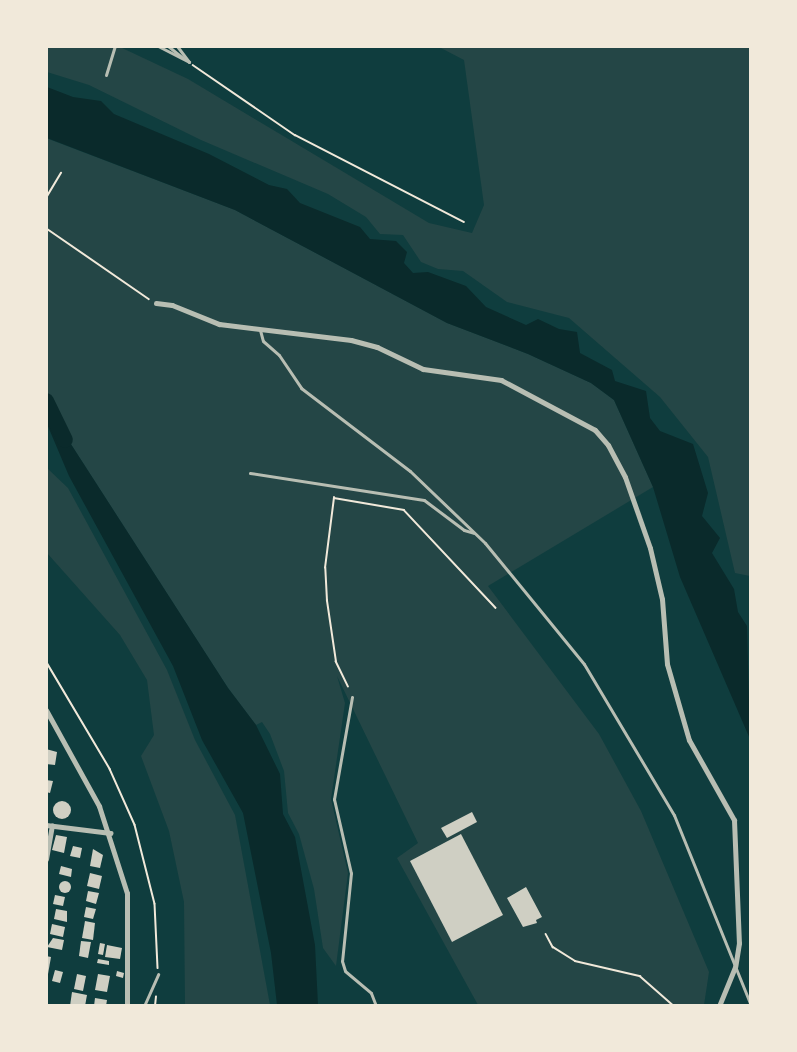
<!DOCTYPE html>
<style>
body{margin:0}
#map{position:relative;width:797px;height:1052px;overflow:hidden;background:#0f3d3e;font-family:Mulish,sans-serif}
div>[style]{position:absolute}
[style*='--x']{left:calc(var(--x)*1px);top:calc(var(--y)*1px);width:calc(var(--w)*1px);rotate:calc(var(--a)*1deg)}
.green>*{inset:0;background:#244646}
.water>*{inset:0;background:#0a2a2b}
.river>*{height:16px;margin:-8px;padding:0 8px;transform-origin:8px;border-radius:8px;background:#0a2a2b}
.building>*{inset:0;background:#cfcfc3}
.round{border-radius:50%}
.path>*{height:1.5px;margin:-0.75px;padding:0 0.75px;transform-origin:0.75px;border-radius:0.75px;background:#f1e9da}
.service>*{height:3px;margin:-1.5px;padding:0 1.5px;transform-origin:1.5px;border-radius:1.5px;background:#b8beb3}
.minor>*{height:5px;margin:-2.5px;padding:0 2.5px;transform-origin:2.5px;border-radius:2.5px;background:#b8beb3}
span{translate:-50% -50%;white-space:nowrap;text-align:center;line-height:1.15;-webkit-text-stroke:6px #f1e9da;paint-order:stroke}
.frame{position:absolute;inset:0;border:48px solid #f1e9da;pointer-events:none}
</style>
<div id="map">
<div class="green">
<div style="clip-path:polygon(46px 47px,120px 47px,188px 79px,429px 223px,472px 233px,484px 205px,464px 60px,439px 47px,750px 47px,750px 576px,735px 573px,708px 457px,660px 397px,569px 318px,507px 302px,463px 271px,438px 269px,421px 262px,403px 235px,380px 234px,366px 217px,328px 194px,201px 140px,89px 85px,47px 72px)"></div>
<div style="clip-path:polygon(46px 138px,235px 210px,447px 323px,528px 354px,591px 383px,614px 400px,653px 487px,488px 586px,599px 734px,641px 811px,709px 972px,704px 1005px,478px 1005px,397px 858px,418px 843px,337px 676px,345px 703px,331px 799px,348px 873px,336px 966px,323px 948px,314px 889px,299px 834px,288px 813px,284px 771px,270px 734px,262px 722px,256px 725px,228px 688px,47px 407px)"></div>
<div style="clip-path:polygon(47px 468px,68px 488px,167px 670px,195px 740px,235px 815px,270px 1005px,185px 1005px,184px 902px,169px 831px,141px 756px,154px 735px,147px 680px,120px 635px,47px 553px)"></div>
</div>
<div class="water">
<div style="clip-path:polygon(47px 87px,73px 97px,101px 101px,114px 114px,209px 154px,269px 185px,287px 189px,300px 203px,360px 227px,370px 239px,396px 241px,407px 252px,404px 263px,413px 273px,428px 272px,466px 286px,486px 307px,526px 325px,538px 319px,559px 329px,577px 332px,580px 353px,612px 370px,615px 381px,646px 391px,650px 418px,660px 431px,693px 444px,708px 493px,702px 516px,720px 538px,712px 553px,734px 589px,738px 612px,747px 626px,750px 739px,680px 577px,653px 487px,614px 400px,591px 383px,528px 354px,447px 323px,235px 210px,47px 138px)"></div>
<div style="clip-path:polygon(47px 407px,228px 688px,256px 725px,280px 774px,283px 814px,295px 837px,315px 945px,318px 1005px,277px 1005px,271px 953px,243px 813px,202px 740px,173px 666px,69px 476px,47px 424px)"></div>
</div>
<div class="river">
<div style="--x:46;--y:401;--w:43;--a:64"></div>
</div>
<div class="building">
<div style="clip-path:polygon(46px 749px,57px 752px,55px 765px,46px 764px)"></div>
<div style="clip-path:polygon(46px 780px,53px 781px,50px 793px,46px 792px)"></div>
<div class="round" style="left:53px;top:801px;width:18px;height:18px"></div>
<div style="clip-path:polygon(472px 812px,477px 822px,447px 838px,441px 828px)"></div>
<div style="clip-path:polygon(461px 834px,503px 915px,452px 942px,410px 861px)"></div>
<div style="clip-path:polygon(56px 835px,67px 837px,64px 853px,52px 850px)"></div>
<div style="clip-path:polygon(73px 846px,82px 848px,80px 858px,70px 856px)"></div>
<div style="clip-path:polygon(93px 849px,103px 855px,100px 868px,90px 866px)"></div>
<div style="clip-path:polygon(61px 866px,72px 869px,71px 877px,59px 874px)"></div>
<div style="clip-path:polygon(90px 873px,102px 876px,99px 889px,87px 886px)"></div>
<div class="round" style="left:59px;top:881px;width:12px;height:12px"></div>
<div style="clip-path:polygon(526px 887px,542px 917px,536px 920px,537px 923px,523px 927px,507px 898px)"></div>
<div style="clip-path:polygon(88px 891px,99px 893px,96px 904px,86px 901px)"></div>
<div style="clip-path:polygon(55px 895px,65px 897px,63px 906px,53px 904px)"></div>
<div style="clip-path:polygon(86px 907px,96px 909px,93px 919px,84px 917px)"></div>
<div style="clip-path:polygon(56px 909px,67px 911px,67px 922px,54px 919px)"></div>
<div style="clip-path:polygon(85px 921px,95px 923px,93px 940px,82px 938px)"></div>
<div style="clip-path:polygon(52px 924px,65px 927px,63px 937px,50px 934px)"></div>
<div style="clip-path:polygon(53px 938px,64px 940px,62px 950px,47px 947px)"></div>
<div style="clip-path:polygon(81px 941px,91px 942px,88px 958px,79px 956px)"></div>
<div style="clip-path:polygon(100px 943px,105px 944px,103px 955px,98px 954px)"></div>
<div style="clip-path:polygon(107px 945px,122px 948px,120px 959px,105px 957px)"></div>
<div style="clip-path:polygon(46px 956px,51px 957px,48px 974px,46px 974px)"></div>
<div style="clip-path:polygon(98px 959px,109px 961px,109px 965px,97px 963px)"></div>
<div style="clip-path:polygon(55px 970px,63px 972px,60px 983px,52px 981px)"></div>
<div style="clip-path:polygon(117px 971px,124px 973px,123px 978px,116px 976px)"></div>
<div style="clip-path:polygon(77px 974px,86px 976px,83px 991px,74px 989px)"></div>
<div style="clip-path:polygon(98px 974px,110px 976px,107px 992px,95px 990px)"></div>
<div style="clip-path:polygon(72px 992px,87px 995px,85px 1006px,70px 1006px)"></div>
<div style="clip-path:polygon(95px 998px,107px 1000px,106px 1006px,94px 1006px)"></div>
</div>
<div class="path">
<div style="--x:193;--y:65;--w:124;--a:34.5"></div>
<div style="--x:295;--y:135;--w:190;--a:27.2"></div>
<div style="--x:46;--y:198;--w:29;--a:-59"></div>
<div style="--x:46;--y:228;--w:125;--a:34.6"></div>
<div style="--x:46;--y:661;--w:126;--a:59.3"></div>
<div style="--x:110;--y:769;--w:61;--a:65.9"></div>
<div style="--x:135;--y:825;--w:81;--a:75.8"></div>
<div style="--x:155;--y:904;--w:64;--a:87.3"></div>
<div style="--x:348;--y:687;--w:28;--a:-116"></div>
<div style="--x:336;--y:662;--w:62;--a:-98.4"></div>
<div style="--x:327;--y:601;--w:33;--a:-93"></div>
<div style="--x:325;--y:568;--w:71;--a:-82.7"></div>
<div style="--x:334;--y:498;--w:71;--a:9.7"></div>
<div style="--x:404;--y:510;--w:134;--a:46.8"></div>
<div style="--x:546;--y:934;--w:15;--a:62"></div>
<div style="--x:553;--y:947;--w:26;--a:32"></div>
<div style="--x:575;--y:961;--w:67;--a:13"></div>
<div style="--x:640;--y:976;--w:45;--a:41.4"></div>
<div style="--x:155;--y:1006;--w:9;--a:-84"></div>
</div>
<div class="service">
<div style="--x:158;--y:46;--w:35;--a:27"></div>
<div style="--x:189;--y:62;--w:20;--a:-127"></div>
<div style="--x:168;--y:46;--w:19;--a:39"></div>
<div style="--x:106;--y:75;--w:30;--a:-73"></div>
<div style="--x:260;--y:330;--w:11;--a:75"></div>
<div style="--x:263;--y:341;--w:21;--a:41"></div>
<div style="--x:279;--y:355;--w:40;--a:56"></div>
<div style="--x:301;--y:388;--w:137;--a:37.3"></div>
<div style="--x:410;--y:471;--w:104;--a:43.8"></div>
<div style="--x:485;--y:543;--w:156;--a:50.7"></div>
<div style="--x:584;--y:664;--w:176;--a:59.2"></div>
<div style="--x:674;--y:815;--w:203;--a:68"></div>
<div style="--x:250;--y:473;--w:176;--a:8.8"></div>
<div style="--x:424;--y:500;--w:50;--a:36.9"></div>
<div style="--x:464;--y:530;--w:10;--a:17"></div>
<div style="--x:352;--y:697;--w:104;--a:100"></div>
<div style="--x:334;--y:799;--w:76;--a:77.1"></div>
<div style="--x:351;--y:873;--w:88;--a:95.8"></div>
<div style="--x:342;--y:961;--w:10;--a:73"></div>
<div style="--x:345;--y:971;--w:34;--a:40"></div>
<div style="--x:371;--y:993;--w:14;--a:69"></div>
<div style="--x:144;--y:1006;--w:35;--a:-66"></div>
</div>
<div class="minor">
<div style="--x:156;--y:303;--w:16;--a:7"></div>
<div style="--x:172;--y:305;--w:51;--a:22"></div>
<div style="--x:219;--y:324;--w:133;--a:6.9"></div>
<div style="--x:351;--y:340;--w:27;--a:15"></div>
<div style="--x:377;--y:347;--w:51;--a:25.6"></div>
<div style="--x:423;--y:369;--w:79;--a:8"></div>
<div style="--x:501;--y:380;--w:106;--a:28"></div>
<div style="--x:595;--y:430;--w:20;--a:49"></div>
<div style="--x:608;--y:445;--w:36;--a:62"></div>
<div style="--x:625;--y:477;--w:75;--a:70.6"></div>
<div style="--x:650;--y:548;--w:52;--a:76.8"></div>
<div style="--x:662;--y:599;--w:65;--a:85.6"></div>
<div style="--x:667;--y:664;--w:79;--a:73.9"></div>
<div style="--x:689;--y:740;--w:92;--a:60.6"></div>
<div style="--x:734;--y:820;--w:123;--a:87.7"></div>
<div style="--x:739;--y:943;--w:24;--a:99"></div>
<div style="--x:735;--y:967;--w:42;--a:112.3"></div>
<div style="--x:46;--y:710;--w:110;--a:61.1"></div>
<div style="--x:99;--y:806;--w:91;--a:72.2"></div>
<div style="--x:127;--y:893;--w:113;--a:90"></div>
<div style="--x:46;--y:825;--w:65;--a:7"></div>
<div style="--x:46;--y:859;--w:34;--a:-80"></div>
</div>
<div class="frame"></div>
</div>
